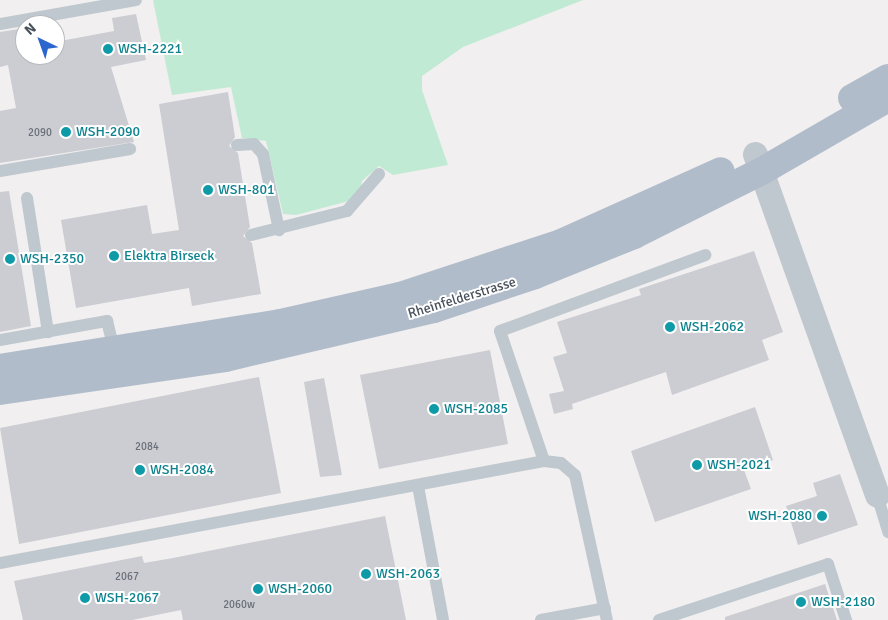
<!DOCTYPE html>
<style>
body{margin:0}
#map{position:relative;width:888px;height:620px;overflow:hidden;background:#f1efef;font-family:Signika,sans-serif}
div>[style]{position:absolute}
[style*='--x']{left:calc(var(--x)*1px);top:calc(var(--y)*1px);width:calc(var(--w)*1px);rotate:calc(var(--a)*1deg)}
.green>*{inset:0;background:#c1ead4}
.building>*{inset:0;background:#cccdd3}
.lane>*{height:12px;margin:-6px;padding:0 6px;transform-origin:6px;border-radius:6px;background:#c0c8cf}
.street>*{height:25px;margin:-12.5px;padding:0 12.5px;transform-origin:12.5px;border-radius:12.5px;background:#c0c8cf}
.primary>*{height:28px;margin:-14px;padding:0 14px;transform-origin:14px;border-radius:14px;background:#b1bccb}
.dots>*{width:14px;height:14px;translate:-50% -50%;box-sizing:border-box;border:2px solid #fff;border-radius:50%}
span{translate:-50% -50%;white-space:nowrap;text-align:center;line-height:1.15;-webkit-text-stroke:4px #fff;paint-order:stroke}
.number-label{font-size:11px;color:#696f78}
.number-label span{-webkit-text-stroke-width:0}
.culture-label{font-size:14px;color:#0d838f}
.left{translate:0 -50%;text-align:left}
.right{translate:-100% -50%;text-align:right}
.street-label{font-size:14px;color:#48505a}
.north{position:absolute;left:15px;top:15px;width:50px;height:50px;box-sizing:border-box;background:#fff;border:1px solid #b6b9bd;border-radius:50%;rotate:318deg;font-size:14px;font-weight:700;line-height:20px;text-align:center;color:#48505a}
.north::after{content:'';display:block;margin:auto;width:18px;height:22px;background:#2b65ce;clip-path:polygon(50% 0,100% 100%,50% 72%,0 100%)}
</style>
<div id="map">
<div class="green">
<div style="clip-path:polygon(153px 0,583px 0,463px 47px,422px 76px,422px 90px,448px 165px,393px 175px,379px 166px,362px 181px,360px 193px,349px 201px,296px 215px,283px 214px,266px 141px,242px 138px,231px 87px,172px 95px)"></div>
</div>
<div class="building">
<div style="clip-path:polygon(136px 14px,146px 60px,111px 67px,134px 142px,0 163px,0 111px,16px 108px,8px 65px,0 67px,0 32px,25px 28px,25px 55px,55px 55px,55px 42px,114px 31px,112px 18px)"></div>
<div style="clip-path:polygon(228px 92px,235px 137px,229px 146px,238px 153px,250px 227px,243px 236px,252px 243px,261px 294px,192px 306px,189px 288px,76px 308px,61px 220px,147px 205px,152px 234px,179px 230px,159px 104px)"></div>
<div style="clip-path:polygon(9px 191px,31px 326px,0 332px,0 192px)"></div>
<div style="clip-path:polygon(754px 251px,783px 332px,762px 340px,769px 360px,672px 395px,666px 372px,572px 404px,573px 409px,554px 414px,549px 394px,564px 391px,553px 357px,567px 353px,557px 322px,641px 295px,639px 289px)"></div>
<div style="clip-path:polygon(490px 350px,508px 444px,379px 469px,360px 375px)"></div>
<div style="clip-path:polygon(259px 377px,281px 493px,19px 544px,0 428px)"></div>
<div style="clip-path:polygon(324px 378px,342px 475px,320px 477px,304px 382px)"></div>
<div style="clip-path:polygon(755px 407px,773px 460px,744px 470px,751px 489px,655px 522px,631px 451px)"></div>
<div style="clip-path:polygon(840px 474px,858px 525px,798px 545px,786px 506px,817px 496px,813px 483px)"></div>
<div style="clip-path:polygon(385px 516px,406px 620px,183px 620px,181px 610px,132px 620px,23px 620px,14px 581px,142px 556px,144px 563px,173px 558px)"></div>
<div style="clip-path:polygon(825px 584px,837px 620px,725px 620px,725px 617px)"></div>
</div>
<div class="lane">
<div style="--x:0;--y:24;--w:138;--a:-10"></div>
<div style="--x:237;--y:145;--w:17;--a:-3"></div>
<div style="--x:254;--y:144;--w:13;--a:48"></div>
<div style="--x:263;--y:154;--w:78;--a:78.1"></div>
<div style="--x:0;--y:171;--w:132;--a:-9.6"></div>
<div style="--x:27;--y:198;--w:136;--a:81.1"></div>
<div style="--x:251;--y:235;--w:99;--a:-14"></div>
<div style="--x:347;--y:211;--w:49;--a:-49.1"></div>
<div style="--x:0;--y:340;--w:109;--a:-10.1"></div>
<div style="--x:107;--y:321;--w:33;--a:76"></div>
<div style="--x:544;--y:461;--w:137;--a:-108.7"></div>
<div style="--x:500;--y:331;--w:219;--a:-20.3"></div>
<div style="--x:418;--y:486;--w:136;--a:79.4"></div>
<div style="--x:877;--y:495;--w:39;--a:73"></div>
<div style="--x:0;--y:563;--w:553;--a:-10.62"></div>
<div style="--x:544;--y:461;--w:17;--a:7"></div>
<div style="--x:561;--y:463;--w:18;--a:41"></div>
<div style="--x:575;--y:475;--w:148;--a:77.6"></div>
<div style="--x:541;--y:620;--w:65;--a:-10.6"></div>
<div style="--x:659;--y:620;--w:178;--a:-18.3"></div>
<div style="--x:828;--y:564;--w:59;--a:72.2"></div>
</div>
<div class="street">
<div style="--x:755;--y:154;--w:362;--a:70.3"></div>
</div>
<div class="primary">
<div style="--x:852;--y:98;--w:41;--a:-29.1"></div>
<div style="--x:0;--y:368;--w:285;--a:-9.1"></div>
<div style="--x:281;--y:323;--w:122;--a:-12.8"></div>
<div style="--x:400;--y:296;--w:169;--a:-18.2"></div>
<div style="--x:561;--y:243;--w:175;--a:-24.2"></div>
<div style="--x:0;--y:391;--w:227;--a:-8.3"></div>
<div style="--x:225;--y:358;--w:215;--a:-13.2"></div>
<div style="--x:434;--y:309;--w:107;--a:-18.6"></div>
<div style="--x:535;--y:275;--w:107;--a:-22"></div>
<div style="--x:634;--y:235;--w:143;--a:-26.6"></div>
<div style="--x:762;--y:171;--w:146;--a:-30.1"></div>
</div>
<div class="dots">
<div style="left:108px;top:49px;background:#0f9aa8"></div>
<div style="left:66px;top:132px;background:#0f9aa8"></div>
<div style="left:208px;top:190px;background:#0f9aa8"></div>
<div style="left:114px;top:256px;background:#0f9aa8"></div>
<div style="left:10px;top:259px;background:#0f9aa8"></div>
<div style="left:670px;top:327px;background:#0f9aa8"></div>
<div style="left:434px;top:409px;background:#0f9aa8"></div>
<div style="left:697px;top:465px;background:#0f9aa8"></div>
<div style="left:140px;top:470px;background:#0f9aa8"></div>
<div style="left:822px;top:516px;background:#0f9aa8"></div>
<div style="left:366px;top:574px;background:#0f9aa8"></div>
<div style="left:258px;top:589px;background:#0f9aa8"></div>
<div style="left:85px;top:598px;background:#0f9aa8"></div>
<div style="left:801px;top:602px;background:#0f9aa8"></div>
</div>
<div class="number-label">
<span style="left:40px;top:133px">2090</span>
<span style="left:147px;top:447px">2084</span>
<span style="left:127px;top:577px">2067</span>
<span style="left:239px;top:605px">2060w</span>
</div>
<div class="culture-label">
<span class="left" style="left:118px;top:49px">WSH-2221</span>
<span class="left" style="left:76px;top:132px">WSH-2090</span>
<span class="left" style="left:218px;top:190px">WSH-801</span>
<span class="left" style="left:124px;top:256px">Elektra Birseck</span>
<span class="left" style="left:20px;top:259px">WSH-2350</span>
<span class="left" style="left:680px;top:327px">WSH-2062</span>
<span class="left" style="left:444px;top:409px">WSH-2085</span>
<span class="left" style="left:707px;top:465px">WSH-2021</span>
<span class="left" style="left:150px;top:470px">WSH-2084</span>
<span class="right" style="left:812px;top:516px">WSH-2080</span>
<span class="left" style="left:376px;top:574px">WSH-2063</span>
<span class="left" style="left:268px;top:589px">WSH-2060</span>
<span class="left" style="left:95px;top:598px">WSH-2067</span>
<span class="left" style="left:811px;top:602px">WSH-2180</span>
</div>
<div class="street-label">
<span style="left:462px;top:298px;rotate:-17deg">Rheinfelderstrasse</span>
</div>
<div class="north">N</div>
</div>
